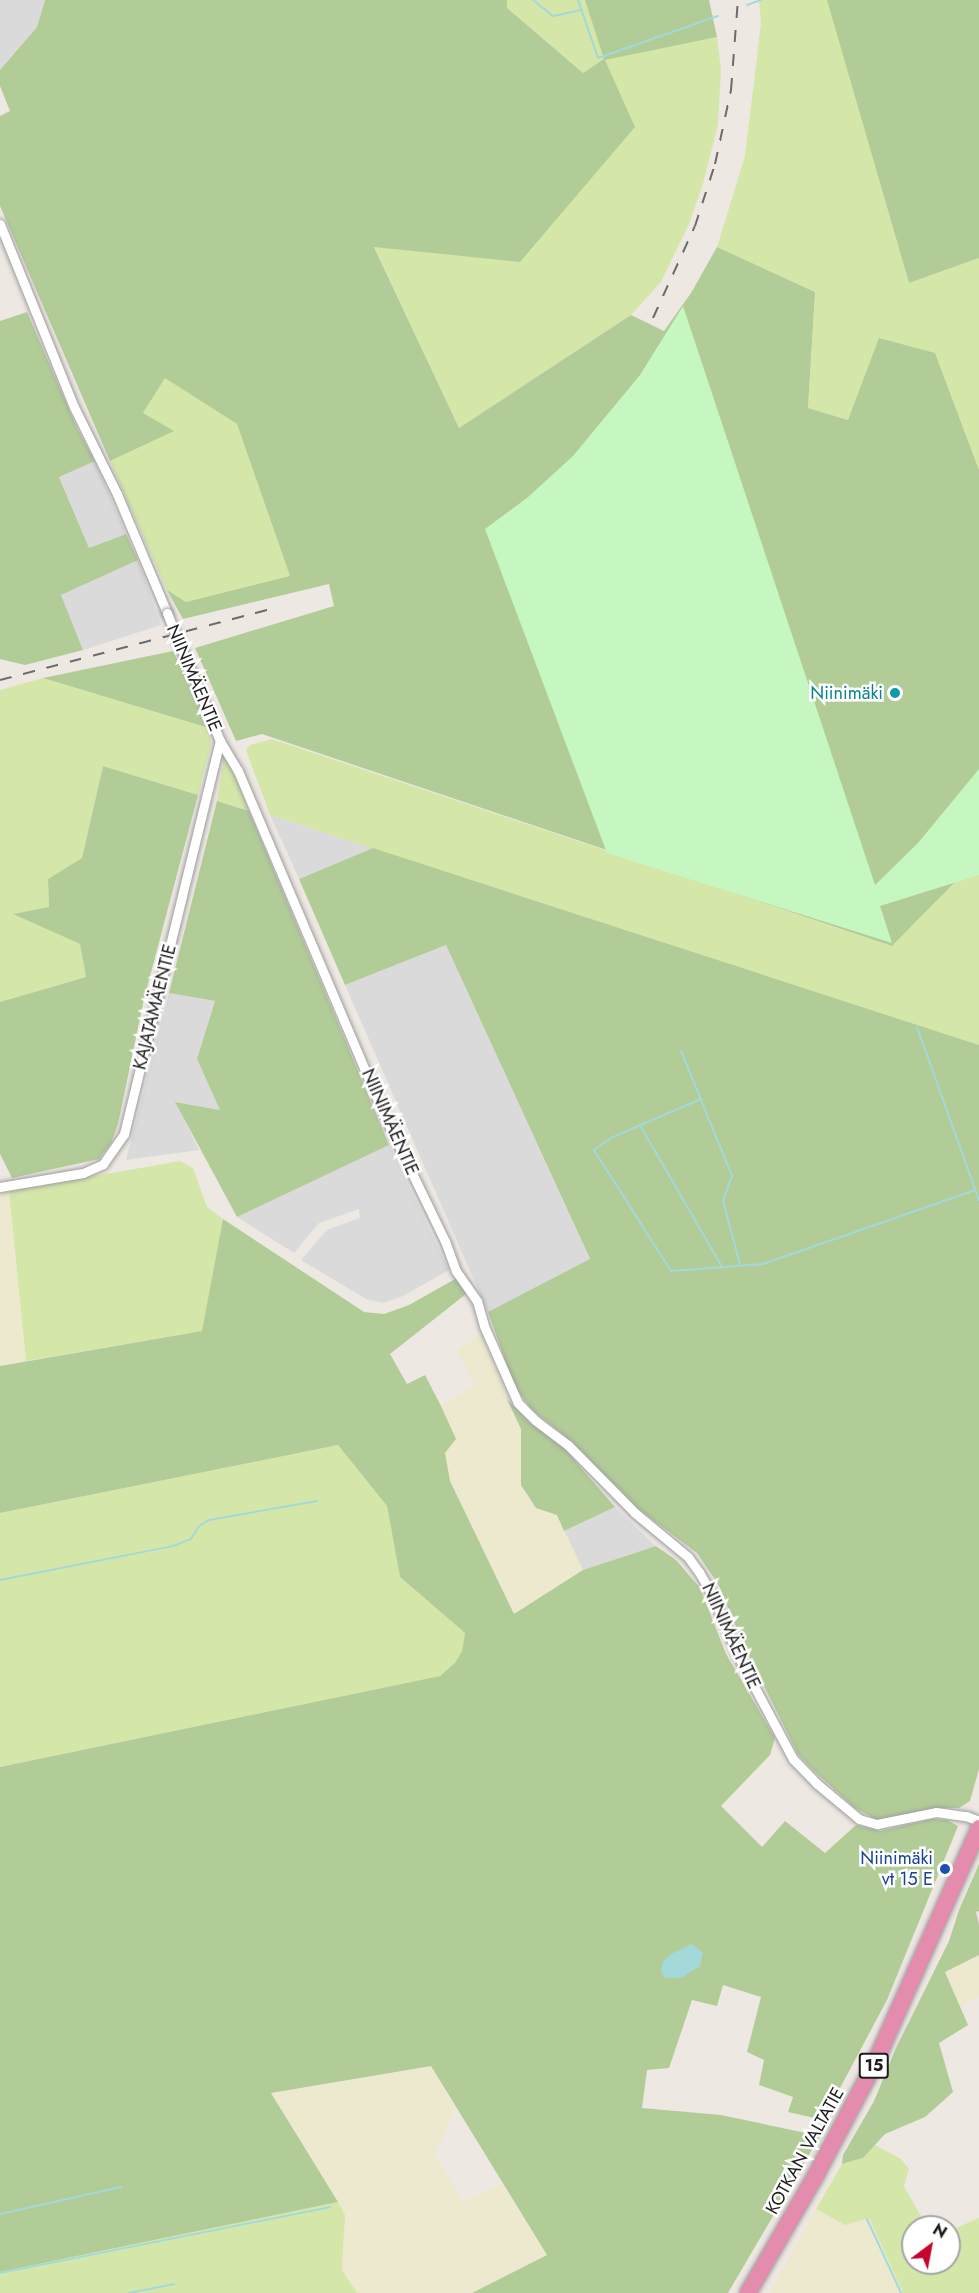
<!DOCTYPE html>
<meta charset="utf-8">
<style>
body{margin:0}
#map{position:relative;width:979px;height:2293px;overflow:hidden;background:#eee8e3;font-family:Jost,sans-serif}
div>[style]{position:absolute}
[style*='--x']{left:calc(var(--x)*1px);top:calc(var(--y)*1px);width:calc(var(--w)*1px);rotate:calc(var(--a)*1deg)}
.residential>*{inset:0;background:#dbdada}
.farmland>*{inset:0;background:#ece9ce}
.grass>*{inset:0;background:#d4e7a9}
.forest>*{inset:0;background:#b2cc98}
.park>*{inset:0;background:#c7f7c0}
.water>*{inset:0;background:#a4d9da}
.stream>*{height:2px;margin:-1px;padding:0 1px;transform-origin:1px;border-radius:1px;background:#a4d9da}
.roads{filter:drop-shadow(0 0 2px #9e9e9e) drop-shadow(0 0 2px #9e9e9e)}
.street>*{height:9px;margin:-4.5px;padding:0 4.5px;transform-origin:4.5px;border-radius:4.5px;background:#fff}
.highway>*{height:16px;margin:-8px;padding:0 8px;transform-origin:8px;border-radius:8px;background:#e48cae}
.rail>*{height:2px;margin-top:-1px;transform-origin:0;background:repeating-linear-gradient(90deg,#6b6b6b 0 12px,transparent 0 24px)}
.bridges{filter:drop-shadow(0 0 2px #9e9e9e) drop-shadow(0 0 2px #9e9e9e)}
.street-bridge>*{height:9px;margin:-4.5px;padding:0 4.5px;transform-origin:4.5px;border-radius:4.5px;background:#fff}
.dots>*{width:16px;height:16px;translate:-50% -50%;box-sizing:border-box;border:3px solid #fff;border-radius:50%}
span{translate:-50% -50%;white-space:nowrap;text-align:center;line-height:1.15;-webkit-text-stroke:5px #fff;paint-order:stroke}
.shield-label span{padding:2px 4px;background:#fff;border:2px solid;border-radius:4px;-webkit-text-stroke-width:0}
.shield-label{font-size:16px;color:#1d1d1d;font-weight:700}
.street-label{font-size:18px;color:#1d1d1d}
.culture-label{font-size:18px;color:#0d838f}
.right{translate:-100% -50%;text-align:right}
.transit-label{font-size:18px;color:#164399}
.north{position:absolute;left:901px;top:2215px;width:60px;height:60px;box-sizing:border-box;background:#fff;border:2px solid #a5a5a5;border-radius:50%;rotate:32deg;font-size:16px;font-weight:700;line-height:24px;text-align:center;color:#1d1d1d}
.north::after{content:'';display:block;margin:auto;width:21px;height:27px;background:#c4062c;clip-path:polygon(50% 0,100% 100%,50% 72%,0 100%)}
</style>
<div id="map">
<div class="residential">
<div style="clip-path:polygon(0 0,45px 0,37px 27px,0 70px)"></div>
<div style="clip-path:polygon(95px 461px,126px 534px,89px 548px,59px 476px)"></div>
<div style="clip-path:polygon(138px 560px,161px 625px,83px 650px,60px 595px)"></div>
<div style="clip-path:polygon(270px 815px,373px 848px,299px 879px)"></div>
<div style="clip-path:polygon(446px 945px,590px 1260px,488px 1312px,345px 985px)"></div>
<div style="clip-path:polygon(169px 993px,215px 1001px,197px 1059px,221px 1110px,176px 1102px,199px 1150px,126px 1160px)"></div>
<div style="clip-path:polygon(389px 1145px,449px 1270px,403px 1296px,383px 1303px,366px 1299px,301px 1260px,327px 1230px,360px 1218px,359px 1209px,319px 1223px,294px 1253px,237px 1217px)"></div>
<div style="clip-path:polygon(615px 1507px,656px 1546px,583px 1570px,564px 1531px)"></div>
</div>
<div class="farmland">
<div style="clip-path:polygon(9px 1191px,26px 1361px,0 1366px,0 1193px)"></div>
<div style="clip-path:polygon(481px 1333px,521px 1429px,521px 1485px,536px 1508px,557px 1515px,583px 1570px,514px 1615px,450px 1481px,445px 1453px,441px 1406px,474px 1385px,457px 1351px)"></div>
<div style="clip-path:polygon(979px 1955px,979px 1997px,960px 2006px,945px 1972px)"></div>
<div style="clip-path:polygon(431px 2066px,455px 2109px,435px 2155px,463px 2202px,502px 2184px,547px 2255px,472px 2293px,357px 2293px,342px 2270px,345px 2215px,271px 2093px)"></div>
<div style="clip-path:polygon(816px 2209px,845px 2225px,868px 2218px,903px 2293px,769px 2293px)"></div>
</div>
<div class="grass">
<div style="clip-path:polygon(507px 0,585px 0,605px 59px,717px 37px,721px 69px,718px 125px,703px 184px,689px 224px,661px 282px,631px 315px,459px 428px,374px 246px,520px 262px,604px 60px,583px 73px,507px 8px)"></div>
<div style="clip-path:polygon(759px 0,827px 0,829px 5px,909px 283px,979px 258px,979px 470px,935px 353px,848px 420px,808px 408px,815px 292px,717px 247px,745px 156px,761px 23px)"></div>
<div style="clip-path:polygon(165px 377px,237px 424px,291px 577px,186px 602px,167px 590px,110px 461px,173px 431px,143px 413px)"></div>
<div style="clip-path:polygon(43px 678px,209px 728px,211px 744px,198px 795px,103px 766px,82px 858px,48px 879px,49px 907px,14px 914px,80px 944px,86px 977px,0 1002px,0 690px)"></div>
<div style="clip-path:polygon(272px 739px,892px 946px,963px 874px,979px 868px,979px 1045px,270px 815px,246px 750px,250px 745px)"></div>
<div style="clip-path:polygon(224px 757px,230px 761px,249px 811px,217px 801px)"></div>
<div style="clip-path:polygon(180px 1161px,193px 1168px,207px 1207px,223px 1219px,203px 1331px,26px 1361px,9px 1191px)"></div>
<div style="clip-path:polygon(338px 1445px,387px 1506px,400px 1577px,465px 1633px,462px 1651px,455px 1664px,440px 1676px,0 1767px,0 1513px)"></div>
<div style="clip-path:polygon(875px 2145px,901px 2159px,909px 2169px,904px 2186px,927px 2227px,913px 2227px,913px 2263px,949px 2263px,949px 2231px,979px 2218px,979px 2293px,903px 2293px,869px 2218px,845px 2225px,816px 2209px,842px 2164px,863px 2158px)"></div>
<div style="clip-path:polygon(338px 2202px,345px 2215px,342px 2270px,357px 2293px,0 2293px,0 2272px)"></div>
</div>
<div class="forest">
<div style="clip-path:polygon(45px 0,507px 0,507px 8px,583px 73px,604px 59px,585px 0,709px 0,717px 37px,605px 60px,635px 127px,520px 262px,374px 247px,459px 428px,631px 315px,664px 331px,691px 293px,717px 247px,815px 292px,808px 408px,848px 420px,879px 338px,935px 353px,979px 470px,979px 868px,963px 874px,892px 946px,262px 734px,236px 741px,195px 648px,334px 606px,329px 584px,183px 619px,167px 590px,186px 602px,290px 576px,237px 424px,165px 378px,143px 413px,174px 431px,110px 461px,0 206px,0 116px,10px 111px,0 86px,0 70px,37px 27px)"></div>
<div style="clip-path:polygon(827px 0,979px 0,979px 258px,909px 283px)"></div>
<div style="clip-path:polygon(27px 312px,77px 428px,95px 461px,59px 477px,89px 548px,126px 534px,138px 560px,61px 595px,83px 650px,25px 665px,0 659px,0 321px)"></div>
<div style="clip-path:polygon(173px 651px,209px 728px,43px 678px)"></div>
<div style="clip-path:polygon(103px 766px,198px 795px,144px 999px,118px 1124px,111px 1143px,99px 1159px,12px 1178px,0 1154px,0 1002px,86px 977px,80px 944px,13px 914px,49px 907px,48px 879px,82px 858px)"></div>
<div style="clip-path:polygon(217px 801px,249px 811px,389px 1145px,237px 1217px,175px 1102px,220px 1110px,197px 1059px,215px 1001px,169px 993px)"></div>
<div style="clip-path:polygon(373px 848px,979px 1045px,979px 1769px,970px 1801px,959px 1808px,934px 1808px,877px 1820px,855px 1808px,815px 1772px,798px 1754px,746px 1650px,718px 1584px,697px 1553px,641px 1511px,570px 1440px,532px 1410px,514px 1385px,488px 1312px,590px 1259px,446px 945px,345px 985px,299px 879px)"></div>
<div style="clip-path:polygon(223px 1219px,364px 1312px,384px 1314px,409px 1305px,457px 1278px,466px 1294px,390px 1354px,407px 1384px,425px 1375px,441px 1406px,456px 1439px,445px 1453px,450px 1481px,514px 1614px,583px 1570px,656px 1546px,676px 1560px,700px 1588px,726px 1654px,775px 1738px,770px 1755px,721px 1806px,762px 1847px,785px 1821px,825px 1853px,856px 1825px,880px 1831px,932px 1819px,947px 1820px,958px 1826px,887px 2000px,823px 2120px,788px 2112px,793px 2097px,759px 2085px,764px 2060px,747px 2052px,761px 1997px,723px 1985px,717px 2006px,692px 2000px,669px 2068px,647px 2070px,642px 2108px,721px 2115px,820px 2136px,728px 2293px,472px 2293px,547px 2255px,431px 2066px,271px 2093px,338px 2202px,0 2272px,0 1767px,440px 1676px,455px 1663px,462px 1651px,465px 1633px,400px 1577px,387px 1506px,338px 1445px,0 1513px,0 1366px,202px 1331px)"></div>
<div style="clip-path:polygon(507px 1399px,529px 1422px,563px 1447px,615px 1507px,564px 1531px,557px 1515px,536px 1508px,521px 1485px,521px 1429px)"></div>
<div style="clip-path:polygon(979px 1864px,979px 1911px,976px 1912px,979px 1924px,979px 1955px,945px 1972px,968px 2025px,939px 2043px,953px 2092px,925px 2117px,885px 2134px,863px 2158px,842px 2164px,843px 2155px,874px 2101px,896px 2048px,949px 1941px,959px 1910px)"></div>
</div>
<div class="park">
<div style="clip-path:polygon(683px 306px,875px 885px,918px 843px,979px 769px,979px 875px,880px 906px,892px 943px,607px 853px,485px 529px,527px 498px,573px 456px,640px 375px)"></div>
</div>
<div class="water">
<div style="clip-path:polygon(692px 1944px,703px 1953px,700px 1966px,681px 1978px,665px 1978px,661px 1970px,663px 1962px,671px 1954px)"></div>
</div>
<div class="stream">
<div style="--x:533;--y:0;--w:26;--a:39"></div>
<div style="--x:553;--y:16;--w:29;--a:-12"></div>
<div style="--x:578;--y:0;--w:61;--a:71"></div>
<div style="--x:598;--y:58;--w:127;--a:-19.3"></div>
<div style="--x:747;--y:5;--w:15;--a:-20"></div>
<div style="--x:917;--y:1027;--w:184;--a:70.3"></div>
<div style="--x:681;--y:1051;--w:135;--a:67.8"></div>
<div style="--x:732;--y:1176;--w:27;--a:110"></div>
<div style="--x:723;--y:1201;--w:65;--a:74.9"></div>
<div style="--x:701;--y:1099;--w:98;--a:156.6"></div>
<div style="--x:611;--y:1138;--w:21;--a:145"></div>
<div style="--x:594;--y:1150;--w:143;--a:57.5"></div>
<div style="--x:671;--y:1271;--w:92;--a:-4.4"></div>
<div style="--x:763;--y:1264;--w:225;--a:-19.2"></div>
<div style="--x:641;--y:1127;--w:162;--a:59.9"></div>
<div style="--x:0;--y:1580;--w:176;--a:-11.1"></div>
<div style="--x:173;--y:1546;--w:19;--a:-21"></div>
<div style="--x:191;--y:1539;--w:15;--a:-58"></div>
<div style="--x:199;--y:1526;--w:12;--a:-31"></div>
<div style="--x:209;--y:1520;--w:110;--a:-10"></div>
<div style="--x:0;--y:2214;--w:124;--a:-12.6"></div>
<div style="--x:867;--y:2219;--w:81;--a:65.3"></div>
<div style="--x:0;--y:2273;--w:337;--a:-11.3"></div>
<div style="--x:129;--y:2293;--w:46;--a:-11.3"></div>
</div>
<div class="roads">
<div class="street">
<div style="--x:0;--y:224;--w:197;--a:68"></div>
<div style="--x:74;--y:407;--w:97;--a:63.7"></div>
<div style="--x:117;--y:494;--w:129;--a:67.2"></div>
<div style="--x:184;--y:655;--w:93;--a:67.3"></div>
<div style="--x:220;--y:741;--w:35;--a:59"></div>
<div style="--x:238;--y:771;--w:371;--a:67"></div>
<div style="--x:383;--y:1113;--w:142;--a:64.2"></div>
<div style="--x:445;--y:1241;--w:32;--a:70"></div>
<div style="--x:456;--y:1271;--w:37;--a:55"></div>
<div style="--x:477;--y:1301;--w:26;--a:74"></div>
<div style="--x:484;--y:1326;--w:84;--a:66.2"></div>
<div style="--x:518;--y:1403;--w:25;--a:45"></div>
<div style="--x:536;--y:1421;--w:40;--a:37"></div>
<div style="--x:568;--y:1445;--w:95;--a:45.4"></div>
<div style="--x:635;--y:1513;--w:69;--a:39.7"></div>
<div style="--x:688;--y:1557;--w:19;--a:54"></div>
<div style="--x:699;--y:1572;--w:28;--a:60"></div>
<div style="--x:713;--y:1596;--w:67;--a:67.2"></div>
<div style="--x:739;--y:1658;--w:115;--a:61.9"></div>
<div style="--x:793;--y:1759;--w:33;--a:46"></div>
<div style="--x:816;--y:1783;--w:56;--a:39.9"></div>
<div style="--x:859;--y:1819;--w:19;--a:16"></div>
<div style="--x:877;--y:1824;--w:60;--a:-11.5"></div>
<div style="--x:936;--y:1812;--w:30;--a:8"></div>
<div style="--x:966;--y:1816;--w:14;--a:21"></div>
<div style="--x:0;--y:1187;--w:84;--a:-9.6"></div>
<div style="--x:83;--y:1173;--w:22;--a:-24"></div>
<div style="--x:103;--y:1164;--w:37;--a:-55"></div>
<div style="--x:124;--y:1134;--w:405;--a:-76.3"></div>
</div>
<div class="highway">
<div style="--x:748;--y:2293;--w:136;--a:-60"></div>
<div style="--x:816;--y:2175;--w:127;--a:-62.2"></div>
<div style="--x:875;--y:2063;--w:257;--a:-66.1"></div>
</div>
</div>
<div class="rail">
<div style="--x:653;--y:318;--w:101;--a:-65.5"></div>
<div style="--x:695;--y:226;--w:65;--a:-72.1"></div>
<div style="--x:715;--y:164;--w:76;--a:-77.8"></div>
<div style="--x:731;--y:90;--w:90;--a:-85.6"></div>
<div style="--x:0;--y:680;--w:279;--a:-14.7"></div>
</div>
<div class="bridges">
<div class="street-bridge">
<div style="--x:167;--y:613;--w:45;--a:68"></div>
</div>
</div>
<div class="dots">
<div style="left:895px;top:693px;background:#0f9aa8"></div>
<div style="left:945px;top:1869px;background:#1a4fb4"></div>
</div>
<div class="shield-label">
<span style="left:874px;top:2066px">15</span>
</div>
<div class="street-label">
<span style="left:194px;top:678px;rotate:67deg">NIINIMÄENTIE</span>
<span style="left:155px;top:1007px;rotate:-76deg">KAJATAMÄENTIE</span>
<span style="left:390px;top:1122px;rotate:66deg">NIINIMÄENTIE</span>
<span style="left:731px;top:1636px;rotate:65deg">NIINIMÄENTIE</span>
<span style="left:805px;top:2151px;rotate:-61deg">KOTKAN VALTATIE</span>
</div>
<div class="culture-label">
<span class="right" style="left:883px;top:693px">Niinimäki</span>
</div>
<div class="transit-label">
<span class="right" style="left:933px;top:1869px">Niinimäki<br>vt 15 E</span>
</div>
<div class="north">N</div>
</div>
